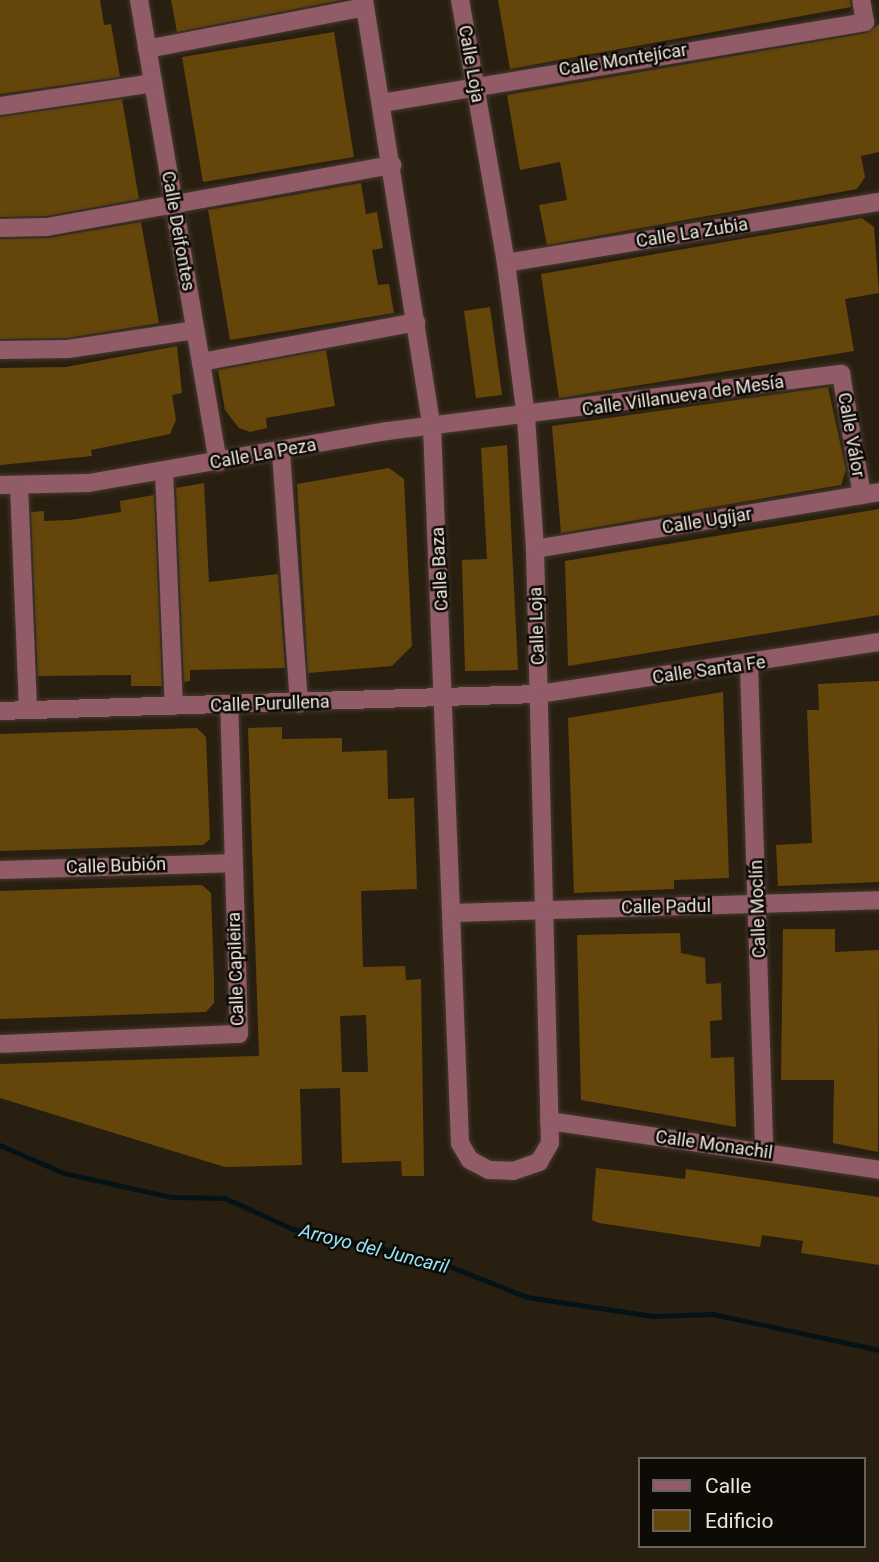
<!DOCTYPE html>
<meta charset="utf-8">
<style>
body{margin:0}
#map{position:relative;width:879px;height:1562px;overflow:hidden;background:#291f11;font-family:Roboto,sans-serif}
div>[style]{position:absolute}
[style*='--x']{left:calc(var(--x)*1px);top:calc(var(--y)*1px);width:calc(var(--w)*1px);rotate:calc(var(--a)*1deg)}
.stream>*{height:4.5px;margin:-2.25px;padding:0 2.25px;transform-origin:2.25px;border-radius:2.25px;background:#061316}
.building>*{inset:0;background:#65460a}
.roads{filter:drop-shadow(0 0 2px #443b2d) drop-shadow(0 0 2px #443b2d)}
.minor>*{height:18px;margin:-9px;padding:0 9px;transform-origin:9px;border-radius:9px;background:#925b68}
span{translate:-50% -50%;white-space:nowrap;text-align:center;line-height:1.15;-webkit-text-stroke:5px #0e0a05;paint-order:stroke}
.street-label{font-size:18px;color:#ece5dc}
.water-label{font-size:19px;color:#97e3f7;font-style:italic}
.legend{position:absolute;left:638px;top:1457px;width:228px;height:91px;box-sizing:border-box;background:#0e0a05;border:2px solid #67625b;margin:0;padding:9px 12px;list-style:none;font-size:21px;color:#ece5dc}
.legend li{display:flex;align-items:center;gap:14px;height:35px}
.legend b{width:35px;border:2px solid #67625b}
</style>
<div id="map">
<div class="stream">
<div style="--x:0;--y:1145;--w:70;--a:23.6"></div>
<div style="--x:64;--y:1173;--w:110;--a:12.6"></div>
<div style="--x:171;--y:1197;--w:54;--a:1.1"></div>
<div style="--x:225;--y:1198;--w:75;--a:24.5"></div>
<div style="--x:293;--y:1229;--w:144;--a:12.4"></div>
<div style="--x:434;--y:1260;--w:100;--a:21.7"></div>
<div style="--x:527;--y:1297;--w:127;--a:8.6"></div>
<div style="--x:653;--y:1316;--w:60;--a:-1.9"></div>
<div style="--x:713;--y:1314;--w:170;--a:12.2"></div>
</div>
<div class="building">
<div style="clip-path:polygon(0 0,100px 0,104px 25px,111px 24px,120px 77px,0 94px)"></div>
<div style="clip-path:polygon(171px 0,341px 0,177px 32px)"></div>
<div style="clip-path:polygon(498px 0,850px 0,851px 7px,510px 69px)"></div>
<div style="clip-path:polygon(879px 24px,879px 152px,861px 156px,865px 177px,857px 189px,547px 245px,539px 205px,567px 200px,560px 162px,520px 170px,507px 95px,867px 33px)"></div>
<div style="clip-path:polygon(334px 32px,354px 157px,203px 182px,182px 57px)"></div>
<div style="clip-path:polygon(122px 99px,139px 199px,46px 216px,0 217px,0 117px)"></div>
<div style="clip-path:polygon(361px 183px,366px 214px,377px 212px,383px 248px,372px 250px,378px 285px,389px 284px,394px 313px,230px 340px,208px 210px)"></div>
<div style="clip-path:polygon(862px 218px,874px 227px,879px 293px,845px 299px,854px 351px,559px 398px,541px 274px)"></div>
<div style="clip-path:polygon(141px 222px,159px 323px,67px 338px,0 339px,0 239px,49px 238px)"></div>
<div style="clip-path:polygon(490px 307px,502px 395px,476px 398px,464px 311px)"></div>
<div style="clip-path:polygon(177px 346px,182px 393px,172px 395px,176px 420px,170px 434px,91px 450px,92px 456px,0 465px,0 368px,66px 367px)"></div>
<div style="clip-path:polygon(326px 350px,335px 406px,266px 418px,267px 428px,250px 432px,239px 428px,225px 410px,218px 370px)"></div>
<div style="clip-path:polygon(828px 387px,846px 470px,841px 485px,561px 533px,552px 426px)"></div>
<div style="clip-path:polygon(507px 445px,518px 670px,465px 671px,462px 560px,487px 559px,481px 448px)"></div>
<div style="clip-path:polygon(389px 468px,404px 479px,412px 646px,392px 666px,308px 673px,297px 484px)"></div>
<div style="clip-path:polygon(204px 483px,209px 582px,278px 574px,285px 668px,190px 670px,190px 681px,184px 682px,176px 488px)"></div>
<div style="clip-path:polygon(154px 495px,162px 686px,131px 686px,131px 675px,38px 676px,31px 512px,44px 511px,44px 521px,70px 520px,121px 512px,120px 501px)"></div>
<div style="clip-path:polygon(879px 509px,879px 615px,568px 666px,565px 561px)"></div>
<div style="clip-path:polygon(879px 681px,879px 882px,778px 886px,776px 845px,812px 843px,807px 710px,819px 710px,818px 684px)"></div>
<div style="clip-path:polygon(723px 692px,729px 878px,674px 880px,674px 889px,574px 893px,568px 718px)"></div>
<div style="clip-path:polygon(evenodd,282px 727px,282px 739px,342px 738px,342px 752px,387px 750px,388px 799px,414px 798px,417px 889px,361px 891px,363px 967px,405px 966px,406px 980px,421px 979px,424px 1176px,402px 1176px,401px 1161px,342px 1163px,340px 1088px,300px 1089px,302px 1165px,225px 1167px,0 1098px,0 1064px,259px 1056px,248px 728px,282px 727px,366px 1015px,368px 1072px,342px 1072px,340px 1016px,366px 1015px)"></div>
<div style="clip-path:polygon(197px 728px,206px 737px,210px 839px,203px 845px,0 851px,0 734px)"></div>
<div style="clip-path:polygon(202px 885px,211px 893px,214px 980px,214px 1003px,206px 1012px,0 1019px,0 891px)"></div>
<div style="clip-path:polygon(783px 929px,835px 929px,835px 952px,879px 950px,878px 1152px,833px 1143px,834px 1080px,781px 1080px)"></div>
<div style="clip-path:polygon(680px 933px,681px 953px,705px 958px,706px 984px,721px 983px,722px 1020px,710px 1021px,711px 1058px,734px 1057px,736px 1127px,581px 1100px,577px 935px)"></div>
<div style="clip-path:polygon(596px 1168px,685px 1179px,686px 1169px,879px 1197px,879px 1265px,801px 1253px,803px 1241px,762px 1235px,760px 1247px,599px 1223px,592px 1220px)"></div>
</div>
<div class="roads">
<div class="minor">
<div style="--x:139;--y:0;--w:469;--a:80.3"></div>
<div style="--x:364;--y:0;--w:432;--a:81"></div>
<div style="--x:432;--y:427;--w:717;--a:87.76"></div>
<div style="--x:460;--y:1143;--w:20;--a:60"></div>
<div style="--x:470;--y:1160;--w:21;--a:28"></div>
<div style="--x:489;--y:1170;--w:24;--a:2"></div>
<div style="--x:513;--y:1171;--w:28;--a:-19"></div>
<div style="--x:539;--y:1162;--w:22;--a:-60"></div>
<div style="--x:550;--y:1143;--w:594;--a:-91.45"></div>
<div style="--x:535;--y:549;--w:132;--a:-93.9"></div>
<div style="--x:526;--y:417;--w:155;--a:-97.4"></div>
<div style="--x:506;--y:263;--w:267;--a:-99.9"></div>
<div style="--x:147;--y:49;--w:222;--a:-10.9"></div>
<div style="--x:382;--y:103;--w:490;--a:-9.5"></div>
<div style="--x:865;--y:22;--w:22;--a:-100"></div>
<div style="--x:0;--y:106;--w:155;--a:-8.5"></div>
<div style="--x:0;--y:228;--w:47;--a:-1.2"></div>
<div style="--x:47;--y:227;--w:351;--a:-10.2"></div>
<div style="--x:506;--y:263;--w:378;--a:-9.3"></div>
<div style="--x:0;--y:350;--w:68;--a:-0.8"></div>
<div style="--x:68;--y:349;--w:128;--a:-8.5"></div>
<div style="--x:201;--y:362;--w:219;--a:-10.5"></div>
<div style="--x:281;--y:452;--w:252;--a:85.9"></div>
<div style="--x:164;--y:471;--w:235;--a:87.6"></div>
<div style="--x:0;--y:485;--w:89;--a:-1.3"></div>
<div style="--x:89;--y:483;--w:303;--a:-9.9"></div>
<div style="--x:388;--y:431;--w:457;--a:-7.2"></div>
<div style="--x:841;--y:374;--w:123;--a:80.2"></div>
<div style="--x:19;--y:485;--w:225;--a:87.7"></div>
<div style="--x:535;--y:549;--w:349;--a:-9.4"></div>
<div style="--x:749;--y:665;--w:487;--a:88.2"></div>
<div style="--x:0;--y:711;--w:539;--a:-1.81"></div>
<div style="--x:539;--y:694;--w:344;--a:-8.7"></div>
<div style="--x:0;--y:870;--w:231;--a:-1.7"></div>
<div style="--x:453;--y:913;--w:426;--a:-1.7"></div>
<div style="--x:0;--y:1044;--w:239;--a:-2.4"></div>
<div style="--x:239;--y:1034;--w:328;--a:-91.7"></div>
<div style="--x:549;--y:1121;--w:334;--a:8.4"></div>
</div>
</div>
<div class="street-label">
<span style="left:623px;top:60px;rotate:-9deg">Calle Montejícar</span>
<span style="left:471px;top:64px;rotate:80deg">Calle Loja</span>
<span style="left:178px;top:231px;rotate:80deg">Calle Deifontes</span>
<span style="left:692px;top:233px;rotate:-9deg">Calle La Zubia</span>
<span style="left:683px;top:396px;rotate:-8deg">Calle Villanueva de Mesía</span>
<span style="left:851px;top:435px;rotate:80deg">Calle Válor</span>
<span style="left:263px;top:454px;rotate:-10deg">Calle La Peza</span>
<span style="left:707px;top:521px;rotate:-9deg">Calle Ugíjar</span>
<span style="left:440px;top:569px;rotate:-93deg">Calle Baza</span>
<span style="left:537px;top:626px;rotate:-92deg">Calle Loja</span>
<span style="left:709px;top:670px;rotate:-8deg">Calle Santa Fe</span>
<span style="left:270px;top:704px;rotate:-2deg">Calle Purullena</span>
<span style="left:116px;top:866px;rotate:-2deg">Calle Bubión</span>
<span style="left:666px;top:907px;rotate:-1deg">Calle Padul</span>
<span style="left:758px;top:909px;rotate:-92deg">Calle Moclín</span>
<span style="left:236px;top:969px;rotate:-92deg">Calle Capileira</span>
<span style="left:714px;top:1145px;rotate:8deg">Calle Monachil</span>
</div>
<div class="water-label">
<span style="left:374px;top:1249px;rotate:14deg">Arroyo del Juncaril</span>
</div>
<ul class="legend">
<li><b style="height:9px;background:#925b68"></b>Calle</li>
<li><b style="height:19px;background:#65460a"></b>Edificio</li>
</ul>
</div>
